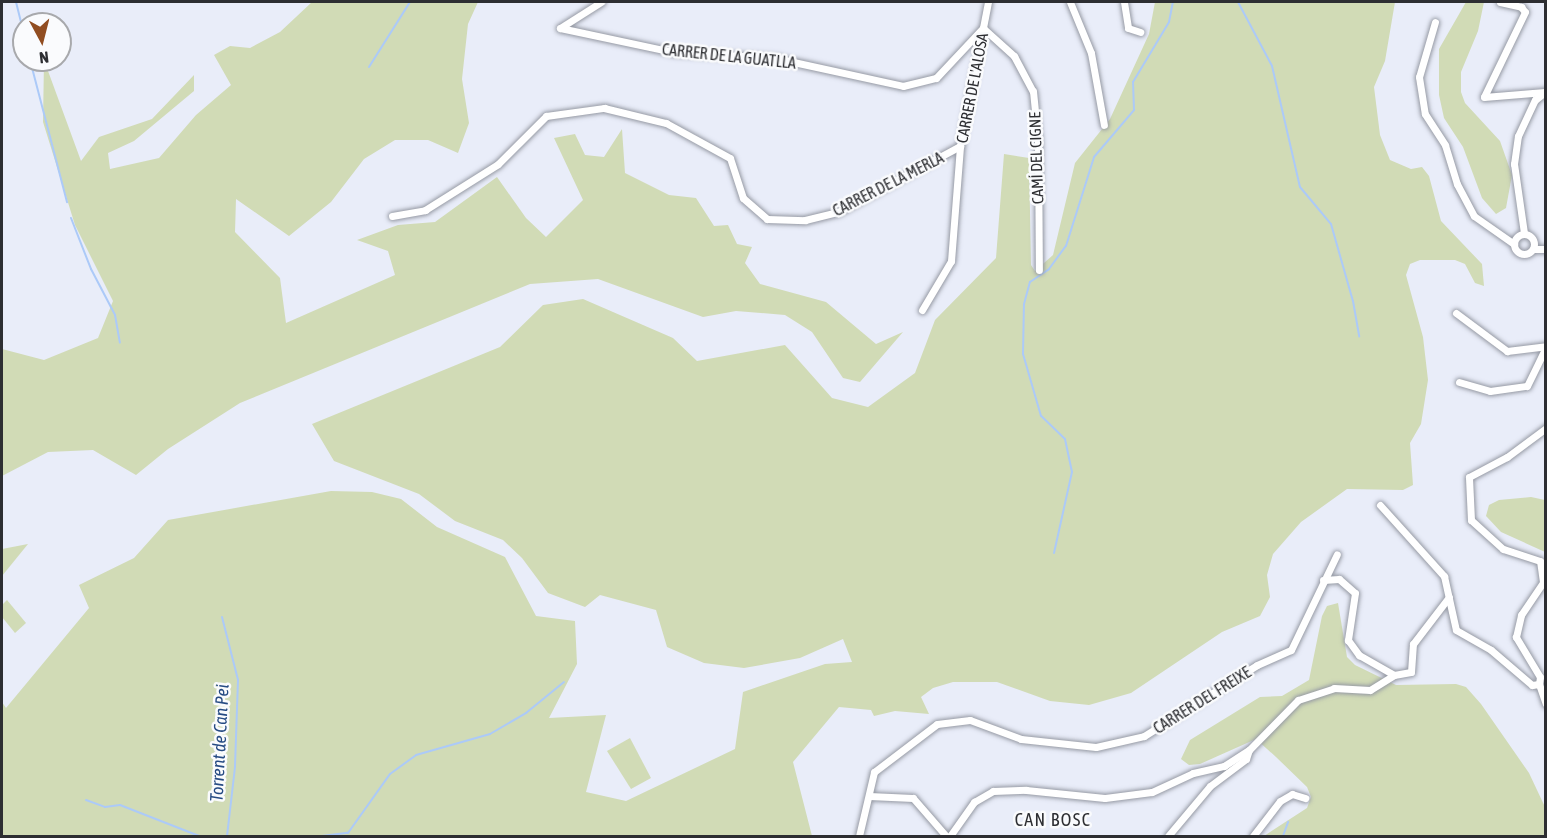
<!DOCTYPE html>
<meta charset="utf-8">
<style>
body{margin:0}
#map{position:relative;width:1547px;height:838px;overflow:hidden;background:#e9edf9;font-family:"Asap Condensed",sans-serif}
div>[style]{position:absolute}
[style*='--x']{left:calc(var(--x)*1px);top:calc(var(--y)*1px);width:calc(var(--w)*1px);rotate:calc(var(--a)*1deg)}
.green>*{inset:0;background:#d1dbb6}
.stream>*{height:2px;margin:-1px;padding:0 1px;transform-origin:1px;border-radius:1px;background:#accaf8}
.roads{filter:drop-shadow(0 0 2px #969aa4) drop-shadow(0 0 2px #969aa4)}
.minor>*{height:7px;margin:-3.5px;padding:0 3.5px;transform-origin:3.5px;border-radius:3.5px;background:#fff}
.minor>.ring{margin:-3.5px;padding:0;box-sizing:content-box;background:none;border:7px solid #fff;border-radius:50%}
span{translate:-50% -50%;white-space:nowrap;text-align:center;line-height:1.15;-webkit-text-stroke:5px #fafbfd;paint-order:stroke}
.street-label{font-size:16px;color:#2d2e32}
.water-label{font-size:18px;color:#264b83;font-style:italic}
.neighbourhood-label{font-size:18px;color:#2d2e32;letter-spacing:1.5px}
.frame{position:absolute;inset:0;border:3px solid #2d2e32;pointer-events:none}
.north{position:absolute;left:12px;top:12px;width:60px;height:60px;box-sizing:border-box;background:#fafbfd;border:2px solid #a8a9ac;border-radius:50%;rotate:173deg;font-size:16px;font-weight:700;line-height:24px;text-align:center;color:#2d2e32}
.north::after{content:'';display:block;margin:auto;width:21px;height:27px;background:#914d21;clip-path:polygon(50% 0,100% 100%,50% 72%,0 100%)}
</style>
<div id="map">
<div class="green">
<div style="clip-path:polygon(312px 2px,478px 2px,468px 24px,462px 79px,469px 123px,458px 153px,428px 140px,395px 140px,364px 159px,331px 202px,289px 236px,236px 199px,235px 232px,280px 278px,286px 323px,395px 275px,388px 251px,357px 240px,398px 225px,435px 222px,497px 177px,526px 218px,546px 237px,583px 200px,554px 138px,575px 134px,585px 155px,604px 157px,622px 129px,625px 173px,669px 195px,696px 198px,714px 226px,728px 225px,737px 244px,752px 247px,745px 263px,760px 284px,826px 302px,876px 344px,903px 332px,860px 382px,843px 378px,812px 332px,785px 315px,736px 311px,703px 317px,598px 279px,530px 284px,240px 403px,168px 449px,136px 475px,93px 450px,48px 452px,2px 476px,2px 349px,44px 360px,98px 338px,113px 301px,75px 225px,43px 122px,44px 60px,81px 161px,99px 137px,152px 119px,194px 75px,194px 91px,134px 141px,108px 153px,110px 169px,159px 158px,196px 115px,231px 85px,214px 55px,230px 46px,250px 48px,280px 32px)"></div>
<div style="clip-path:polygon(1155px 2px,1395px 2px,1385px 61px,1374px 87px,1380px 135px,1390px 160px,1411px 169px,1422px 167px,1429px 176px,1441px 221px,1482px 264px,1484px 286px,1475px 283px,1465px 264px,1455px 260px,1420px 260px,1410px 264px,1406px 275px,1423px 337px,1428px 380px,1421px 424px,1410px 443px,1413px 485px,1403px 490px,1347px 489px,1301px 522px,1273px 554px,1267px 575px,1270px 597px,1260px 616px,1222px 632px,1131px 693px,1089px 705px,1050px 701px,997px 682px,953px 682px,933px 688px,921px 697px,929px 714px,895px 711px,874px 716px,871px 710px,839px 707px,793px 762px,812px 836px,2px 836px,2px 702px,6px 708px,89px 608px,79px 585px,134px 558px,168px 520px,331px 491px,372px 492px,401px 499px,437px 527px,505px 557px,536px 616px,575px 621px,577px 664px,549px 718px,606px 715px,586px 792px,626px 801px,735px 749px,743px 692px,825px 664px,852px 662px,843px 639px,800px 658px,744px 668px,704px 663px,667px 647px,656px 610px,600px 595px,585px 607px,548px 593px,522px 558px,503px 540px,455px 521px,419px 494px,334px 461px,312px 424px,500px 347px,543px 305px,583px 299px,673px 338px,697px 361px,785px 345px,832px 398px,868px 407px,915px 373px,935px 320px,996px 258px,1004px 154px,1029px 158px,1031px 265px,1035px 271px,1053px 255px,1075px 163px,1110px 119px,1149px 34px)"></div>
<div style="clip-path:polygon(1466px 2px,1484px 2px,1478px 31px,1461px 72px,1461px 92px,1465px 103px,1500px 141px,1512px 175px,1506px 208px,1496px 214px,1482px 198px,1463px 147px,1444px 118px,1439px 95px,1439px 49px)"></div>
<div style="clip-path:polygon(1531px 497px,1545px 500px,1545px 552px,1501px 532px,1486px 516px,1489px 505px,1499px 500px)"></div>
<div style="clip-path:polygon(28px 544px,2px 576px,2px 549px)"></div>
<div style="clip-path:polygon(7px 600px,26px 623px,15px 633px,2px 617px,2px 605px)"></div>
<div style="clip-path:polygon(1338px 603px,1347px 657px,1355px 665px,1396px 685px,1456px 684px,1466px 687px,1481px 704px,1529px 773px,1545px 807px,1545px 836px,1264px 836px,1307px 808px,1311px 797px,1307px 787px,1276px 757px,1256px 739px,1200px 764px,1189px 765px,1181px 759px,1190px 740px,1260px 697px,1282px 696px,1309px 680px,1322px 616px,1327px 606px)"></div>
<div style="clip-path:polygon(630px 738px,651px 778px,631px 789px,607px 751px)"></div>
</div>
<div class="stream">
<div style="--x:16;--y:2;--w:32;--a:76"></div>
<div style="--x:1238;--y:2;--w:72;--a:62"></div>
<div style="--x:1272;--y:66;--w:124;--a:77"></div>
<div style="--x:1300;--y:187;--w:48;--a:50"></div>
<div style="--x:1331;--y:224;--w:80;--a:74.1"></div>
<div style="--x:1353;--y:301;--w:36;--a:80"></div>
<div style="--x:30;--y:60;--w:147;--a:75.4"></div>
<div style="--x:369;--y:67;--w:77;--a:-57.8"></div>
<div style="--x:71;--y:218;--w:55;--a:68.6"></div>
<div style="--x:91;--y:269;--w:52;--a:62.4"></div>
<div style="--x:115;--y:315;--w:28;--a:80"></div>
<div style="--x:1054;--y:553;--w:83;--a:-77.5"></div>
<div style="--x:1072;--y:472;--w:34;--a:-102"></div>
<div style="--x:1065;--y:439;--w:33;--a:-136"></div>
<div style="--x:1041;--y:416;--w:65;--a:-106.2"></div>
<div style="--x:1023;--y:354;--w:50;--a:-88.9"></div>
<div style="--x:1024;--y:304;--w:23;--a:-75"></div>
<div style="--x:1030;--y:282;--w:23;--a:-34"></div>
<div style="--x:1049;--y:269;--w:29;--a:-54"></div>
<div style="--x:1066;--y:246;--w:93;--a:-72.5"></div>
<div style="--x:1094;--y:157;--w:62;--a:-49.6"></div>
<div style="--x:1134;--y:110;--w:28;--a:-92"></div>
<div style="--x:1133;--y:82;--w:70;--a:-59"></div>
<div style="--x:1169;--y:22;--w:20;--a:-79"></div>
<div style="--x:222;--y:617;--w:65;--a:75.7"></div>
<div style="--x:238;--y:680;--w:87;--a:92"></div>
<div style="--x:235;--y:767;--w:69;--a:96.6"></div>
<div style="--x:86;--y:800;--w:20;--a:20"></div>
<div style="--x:105;--y:807;--w:15;--a:-8"></div>
<div style="--x:120;--y:805;--w:85;--a:21.4"></div>
<div style="--x:322;--y:836;--w:26;--a:-7"></div>
<div style="--x:348;--y:833;--w:72;--a:-54.6"></div>
<div style="--x:390;--y:774;--w:32;--a:-36"></div>
<div style="--x:416;--y:755;--w:77;--a:-15.8"></div>
<div style="--x:490;--y:734;--w:42;--a:-30.3"></div>
<div style="--x:526;--y:713;--w:49;--a:-39.2"></div>
<div style="--x:1283;--y:836;--w:15;--a:-70"></div>
</div>
<div class="roads">
<div class="minor">
<div style="--x:1070;--y:2;--w:55;--a:67.6"></div>
<div style="--x:1091;--y:53;--w:73;--a:79.8"></div>
<div style="--x:1124;--y:2;--w:26;--a:81"></div>
<div style="--x:1128;--y:28;--w:13;--a:18"></div>
<div style="--x:1500;--y:2;--w:22;--a:13"></div>
<div style="--x:1521;--y:7;--w:6;--a:51"></div>
<div style="--x:1525;--y:12;--w:94;--a:115.8"></div>
<div style="--x:1484;--y:97;--w:61;--a:-4.7"></div>
<div style="--x:1435;--y:22;--w:57;--a:106.2"></div>
<div style="--x:1419;--y:77;--w:37;--a:81"></div>
<div style="--x:1425;--y:114;--w:37;--a:57"></div>
<div style="--x:1445;--y:145;--w:41;--a:72.9"></div>
<div style="--x:1457;--y:184;--w:36;--a:62"></div>
<div style="--x:1474;--y:216;--w:49;--a:35"></div>
<div style="--x:560;--y:28;--w:116;--a:12"></div>
<div style="--x:673;--y:52;--w:102;--a:3.4"></div>
<div style="--x:775;--y:58;--w:131;--a:12.3"></div>
<div style="--x:903;--y:86;--w:34;--a:-14"></div>
<div style="--x:936;--y:78;--w:69;--a:-46.8"></div>
<div style="--x:983;--y:28;--w:42;--a:42.1"></div>
<div style="--x:1014;--y:56;--w:40;--a:62"></div>
<div style="--x:1033;--y:91;--w:50;--a:84.3"></div>
<div style="--x:1038;--y:141;--w:129;--a:89.6"></div>
<div style="--x:560;--y:28;--w:49;--a:-32.4"></div>
<div style="--x:392;--y:216;--w:34;--a:-10"></div>
<div style="--x:425;--y:210;--w:86;--a:-32.2"></div>
<div style="--x:498;--y:164;--w:68;--a:-45"></div>
<div style="--x:546;--y:116;--w:59;--a:-7.9"></div>
<div style="--x:604;--y:108;--w:64;--a:13.6"></div>
<div style="--x:666;--y:123;--w:73;--a:28.7"></div>
<div style="--x:730;--y:158;--w:42;--a:72"></div>
<div style="--x:743;--y:198;--w:32;--a:41"></div>
<div style="--x:767;--y:219;--w:38;--a:2"></div>
<div style="--x:805;--y:220;--w:34;--a:-14"></div>
<div style="--x:838;--y:212;--w:139;--a:-28.4"></div>
<div style="--x:1524;--y:233;--w:70;--a:-98.2"></div>
<div style="--x:1514;--y:164;--w:28;--a:-82"></div>
<div style="--x:1518;--y:136;--w:40;--a:-65"></div>
<div style="--x:1535;--y:100;--w:14;--a:-39"></div>
<div class="ring" style="left:1514px;top:234px;width:13px;height:13px"></div>
<div style="--x:1533;--y:249;--w:13;--a:0"></div>
<div style="--x:922;--y:310;--w:57;--a:-59.4"></div>
<div style="--x:951;--y:261;--w:115;--a:-85.5"></div>
<div style="--x:960;--y:146;--w:147;--a:-79"></div>
<div style="--x:1456;--y:313;--w:64;--a:36.7"></div>
<div style="--x:1507;--y:351;--w:39;--a:-7"></div>
<div style="--x:1459;--y:382;--w:32;--a:16"></div>
<div style="--x:1490;--y:391;--w:37;--a:-8"></div>
<div style="--x:1527;--y:386;--w:43;--a:-64"></div>
<div style="--x:1380;--y:505;--w:96;--a:48"></div>
<div style="--x:1444;--y:576;--w:55;--a:77.5"></div>
<div style="--x:1456;--y:630;--w:40;--a:29.7"></div>
<div style="--x:1491;--y:650;--w:54;--a:40.5"></div>
<div style="--x:1532;--y:685;--w:7;--a:-8"></div>
<div style="--x:1539;--y:684;--w:7;--a:-82"></div>
<div style="--x:1540;--y:677;--w:47;--a:-121"></div>
<div style="--x:1516;--y:637;--w:23;--a:-77"></div>
<div style="--x:1521;--y:615;--w:40;--a:-56"></div>
<div style="--x:1543;--y:582;--w:21;--a:-98"></div>
<div style="--x:1540;--y:561;--w:39;--a:-162"></div>
<div style="--x:1503;--y:549;--w:43;--a:-137.8"></div>
<div style="--x:1471;--y:520;--w:43;--a:-92.7"></div>
<div style="--x:1469;--y:477;--w:43;--a:-27.8"></div>
<div style="--x:1507;--y:457;--w:49;--a:-36.6"></div>
<div style="--x:1323;--y:580;--w:16;--a:-4"></div>
<div style="--x:1339;--y:579;--w:21;--a:41"></div>
<div style="--x:1355;--y:593;--w:48;--a:98.5"></div>
<div style="--x:1348;--y:640;--w:19;--a:54"></div>
<div style="--x:1359;--y:655;--w:40;--a:29.7"></div>
<div style="--x:1394;--y:675;--w:17;--a:-10"></div>
<div style="--x:1411;--y:672;--w:28;--a:-86"></div>
<div style="--x:1413;--y:644;--w:59;--a:-52.5"></div>
<div style="--x:1539;--y:684;--w:21;--a:71"></div>
<div style="--x:869;--y:796;--w:44;--a:2.6"></div>
<div style="--x:913;--y:798;--w:50;--a:49"></div>
<div style="--x:859;--y:836;--w:66;--a:-76.8"></div>
<div style="--x:874;--y:772;--w:79;--a:-37.3"></div>
<div style="--x:937;--y:724;--w:33;--a:-7"></div>
<div style="--x:970;--y:720;--w:54;--a:20.4"></div>
<div style="--x:1021;--y:739;--w:75;--a:6.1"></div>
<div style="--x:1096;--y:747;--w:49;--a:-12.9"></div>
<div style="--x:1144;--y:736;--w:133;--a:-32.1"></div>
<div style="--x:1257;--y:665;--w:37;--a:-24"></div>
<div style="--x:1291;--y:650;--w:106;--a:-64.4"></div>
<div style="--x:950;--y:836;--w:42;--a:-54.8"></div>
<div style="--x:974;--y:802;--w:22;--a:-30"></div>
<div style="--x:993;--y:791;--w:33;--a:-2"></div>
<div style="--x:1026;--y:790;--w:79;--a:5.8"></div>
<div style="--x:1105;--y:798;--w:47;--a:-7.3"></div>
<div style="--x:1152;--y:792;--w:45;--a:-24.9"></div>
<div style="--x:1193;--y:773;--w:32;--a:-13"></div>
<div style="--x:1224;--y:766;--w:30;--a:-33"></div>
<div style="--x:1249;--y:750;--w:70;--a:-45.6"></div>
<div style="--x:1298;--y:700;--w:38;--a:-18"></div>
<div style="--x:1334;--y:688;--w:36;--a:3"></div>
<div style="--x:1370;--y:690;--w:28;--a:-32"></div>
<div style="--x:1168;--y:836;--w:65;--a:-50"></div>
<div style="--x:1210;--y:786;--w:45;--a:-36.9"></div>
<div style="--x:1246;--y:759;--w:9;--a:-72"></div>
<div style="--x:1253;--y:836;--w:44;--a:-52.4"></div>
<div style="--x:1280;--y:801;--w:14;--a:-30"></div>
<div style="--x:1292;--y:794;--w:14;--a:17"></div>
</div>
</div>
<div class="street-label">
<span style="left:729px;top:56px;rotate:6deg">CARRER DE LA GUATLLA</span>
<span style="left:972px;top:88px;rotate:-79deg">CARRER DE L'ALOSA</span>
<span style="left:1036px;top:158px;rotate:-92deg">CAMÍ DEL CIGNE</span>
<span style="left:888px;top:184px;rotate:-27deg">CARRER DE LA MERLA</span>
<span style="left:1202px;top:700px;rotate:-32deg">CARRER DEL FREIXE</span>
</div>
<div class="water-label">
<span style="left:220px;top:743px;rotate:-87deg">Torrent de Can Pei</span>
</div>
<div class="neighbourhood-label">
<span style="left:1053px;top:820px">CAN BOSC</span>
</div>
<div class="frame"></div>
<div class="north">N</div>
</div>
